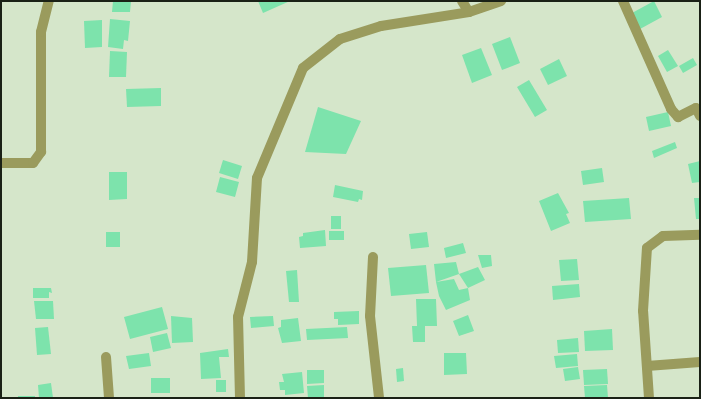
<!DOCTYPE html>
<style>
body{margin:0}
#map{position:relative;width:701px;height:399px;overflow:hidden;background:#d5e6ca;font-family:Bitter,serif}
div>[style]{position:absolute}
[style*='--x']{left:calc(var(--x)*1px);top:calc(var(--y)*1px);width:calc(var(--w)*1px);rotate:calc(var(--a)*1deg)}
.building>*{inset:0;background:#7de3ac}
.minor>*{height:10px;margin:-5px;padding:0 5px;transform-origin:5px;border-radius:5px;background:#9a9b5d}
span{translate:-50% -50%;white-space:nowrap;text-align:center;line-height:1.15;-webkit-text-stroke:3px #fff;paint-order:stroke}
.frame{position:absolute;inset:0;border:2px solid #1a2116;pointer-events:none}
</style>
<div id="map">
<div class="building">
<div style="clip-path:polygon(113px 1px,131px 1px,130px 12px,112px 12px)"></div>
<div style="clip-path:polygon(258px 1px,290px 1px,263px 13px)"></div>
<div style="clip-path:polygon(654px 1px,662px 17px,640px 29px,632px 13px)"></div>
<div style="clip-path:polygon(110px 19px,130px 21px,128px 41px,124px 40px,123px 49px,108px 47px)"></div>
<div style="clip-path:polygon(102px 20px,102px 47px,85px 48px,84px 21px)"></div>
<div style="clip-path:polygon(510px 37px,520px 63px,502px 70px,492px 44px)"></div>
<div style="clip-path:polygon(481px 48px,492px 75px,472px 83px,462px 55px)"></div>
<div style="clip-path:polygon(668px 50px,678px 66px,667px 72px,658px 56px)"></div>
<div style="clip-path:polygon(110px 51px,127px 52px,126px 77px,109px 77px)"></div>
<div style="clip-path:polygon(693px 58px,697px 65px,683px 73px,679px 66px)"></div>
<div style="clip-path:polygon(559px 59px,567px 76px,548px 85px,540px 69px)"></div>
<div style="clip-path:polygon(529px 80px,547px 110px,535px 117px,517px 87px)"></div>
<div style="clip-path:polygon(161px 88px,161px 106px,127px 107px,126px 89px)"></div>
<div style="clip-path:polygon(318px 107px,361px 121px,346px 154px,305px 152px)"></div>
<div style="clip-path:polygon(668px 112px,671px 126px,649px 131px,646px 117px)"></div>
<div style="clip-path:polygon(675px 142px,677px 148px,654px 158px,652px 151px)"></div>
<div style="clip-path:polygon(223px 160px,242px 166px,238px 179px,219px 173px)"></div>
<div style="clip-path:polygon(700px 161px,700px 182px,692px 183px,688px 164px)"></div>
<div style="clip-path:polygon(602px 168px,604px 182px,583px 185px,581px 171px)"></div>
<div style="clip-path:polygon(109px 172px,127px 172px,127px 199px,109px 200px)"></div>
<div style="clip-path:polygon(220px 177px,239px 182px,235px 197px,216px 192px)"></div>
<div style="clip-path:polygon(335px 185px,363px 191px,362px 200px,359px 199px,358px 202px,333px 197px)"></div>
<div style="clip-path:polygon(558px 193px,569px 213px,566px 214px,570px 223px,551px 231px,539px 201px)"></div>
<div style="clip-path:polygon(629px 198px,631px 219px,585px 222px,583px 201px)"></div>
<div style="clip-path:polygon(694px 198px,700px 198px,700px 219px,696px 219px)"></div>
<div style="clip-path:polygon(331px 216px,341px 216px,341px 229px,331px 229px)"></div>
<div style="clip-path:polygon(325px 230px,326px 246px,300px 248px,299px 237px,303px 236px,303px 233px)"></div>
<div style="clip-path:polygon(329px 231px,344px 231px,344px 240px,329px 240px)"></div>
<div style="clip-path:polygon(106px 232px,120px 232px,120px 247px,106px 247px)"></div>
<div style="clip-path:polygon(427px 232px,429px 247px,411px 249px,409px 234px)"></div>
<div style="clip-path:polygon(463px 243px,466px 253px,446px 258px,444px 248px)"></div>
<div style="clip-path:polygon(478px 255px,491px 255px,492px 266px,482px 268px)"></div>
<div style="clip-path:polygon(577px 259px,579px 280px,561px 281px,559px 260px)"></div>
<div style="clip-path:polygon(456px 262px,459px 274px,436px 282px,454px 279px,459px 290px,468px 288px,470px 300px,446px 310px,439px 296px,436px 282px,434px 264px)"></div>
<div style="clip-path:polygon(426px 265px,429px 293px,391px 296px,388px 268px)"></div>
<div style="clip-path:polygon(478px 267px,485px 280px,468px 288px,459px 274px)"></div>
<div style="clip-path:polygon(297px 270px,299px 302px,289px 302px,286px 271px)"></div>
<div style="clip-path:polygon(579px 284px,580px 297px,553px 300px,552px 286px)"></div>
<div style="clip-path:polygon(33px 288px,51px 288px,52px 293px,49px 292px,49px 298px,33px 298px)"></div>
<div style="clip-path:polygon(416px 299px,436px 299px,437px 326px,425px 326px,425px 342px,413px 342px,412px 326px,417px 326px)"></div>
<div style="clip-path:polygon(34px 301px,53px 301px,54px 319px,36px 319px)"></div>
<div style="clip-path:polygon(162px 307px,168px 329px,130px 339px,124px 317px)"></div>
<div style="clip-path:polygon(359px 311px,359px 324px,338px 325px,338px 319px,334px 319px,334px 312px)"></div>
<div style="clip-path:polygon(468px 315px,474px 331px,459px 336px,453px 321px)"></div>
<div style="clip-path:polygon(171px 316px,192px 318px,193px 342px,172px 343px)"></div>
<div style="clip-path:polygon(273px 316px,274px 326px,251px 328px,250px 317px)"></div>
<div style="clip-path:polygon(298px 318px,301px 341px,282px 343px,278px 328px,281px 327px,281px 320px)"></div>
<div style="clip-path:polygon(48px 327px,51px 354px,37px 355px,35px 328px)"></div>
<div style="clip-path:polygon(347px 327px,348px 338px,307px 340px,306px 329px)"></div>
<div style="clip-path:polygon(612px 329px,613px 350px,585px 351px,584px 331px)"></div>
<div style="clip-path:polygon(167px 333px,171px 348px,153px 352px,150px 337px)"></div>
<div style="clip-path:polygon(578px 338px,579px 352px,558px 353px,557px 340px)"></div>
<div style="clip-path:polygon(228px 349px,229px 357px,219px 357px,221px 378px,201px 379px,200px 353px)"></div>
<div style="clip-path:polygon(149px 353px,151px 366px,129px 369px,126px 356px)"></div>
<div style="clip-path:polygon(444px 353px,466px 353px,467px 374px,444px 375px)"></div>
<div style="clip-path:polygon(577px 354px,578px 366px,556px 368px,554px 356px)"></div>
<div style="clip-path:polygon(578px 367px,580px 379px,565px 381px,563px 369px)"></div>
<div style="clip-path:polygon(403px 368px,404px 381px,397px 382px,396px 369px)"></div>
<div style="clip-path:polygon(607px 369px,608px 384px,584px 385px,583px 370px)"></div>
<div style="clip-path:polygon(307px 370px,324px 370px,324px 383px,307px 384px)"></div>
<div style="clip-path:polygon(302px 372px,304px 393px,285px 395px,285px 390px,280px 390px,279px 382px,284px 382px,282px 374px)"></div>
<div style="clip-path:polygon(151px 378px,170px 378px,170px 393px,151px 393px)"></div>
<div style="clip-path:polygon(216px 380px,226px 380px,226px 392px,216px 392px)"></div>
<div style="clip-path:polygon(51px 383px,53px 398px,39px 398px,38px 385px)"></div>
<div style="clip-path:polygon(324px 385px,324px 398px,308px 398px,307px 386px)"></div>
<div style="clip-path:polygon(607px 385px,608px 398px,585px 398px,584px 386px)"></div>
<div style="clip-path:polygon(18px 396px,35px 396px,35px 398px,18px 398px)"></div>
</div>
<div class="minor">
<div style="--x:462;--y:1;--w:13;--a:58"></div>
<div style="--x:623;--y:1;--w:118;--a:66"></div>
<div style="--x:671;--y:109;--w:11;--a:49"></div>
<div style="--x:678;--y:117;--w:20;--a:-27"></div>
<div style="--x:696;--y:108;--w:9;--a:63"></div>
<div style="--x:1;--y:163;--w:32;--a:0"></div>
<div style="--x:33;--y:163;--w:14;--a:-54"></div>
<div style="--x:41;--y:152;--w:120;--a:-90"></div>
<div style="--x:41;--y:32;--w:32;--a:-76"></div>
<div style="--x:373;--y:257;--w:59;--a:92.9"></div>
<div style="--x:370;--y:316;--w:82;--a:83.7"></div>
<div style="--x:106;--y:357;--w:41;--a:85.8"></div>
<div style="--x:647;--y:366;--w:53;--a:-4.3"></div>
<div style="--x:240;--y:398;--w:81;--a:-91.4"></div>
<div style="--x:238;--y:317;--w:57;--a:-75.7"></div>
<div style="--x:252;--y:262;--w:84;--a:-86.6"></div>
<div style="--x:257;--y:178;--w:119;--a:-67.3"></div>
<div style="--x:303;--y:68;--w:47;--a:-38.1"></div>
<div style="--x:340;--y:39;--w:43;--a:-17.6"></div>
<div style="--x:381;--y:26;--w:89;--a:-9"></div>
<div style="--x:469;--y:12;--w:34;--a:-19"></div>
<div style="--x:649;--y:398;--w:87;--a:-93.9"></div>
<div style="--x:643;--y:311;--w:63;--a:-86.4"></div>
<div style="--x:647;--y:248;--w:20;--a:-37"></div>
<div style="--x:663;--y:236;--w:37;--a:-2"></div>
</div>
<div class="frame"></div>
</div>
